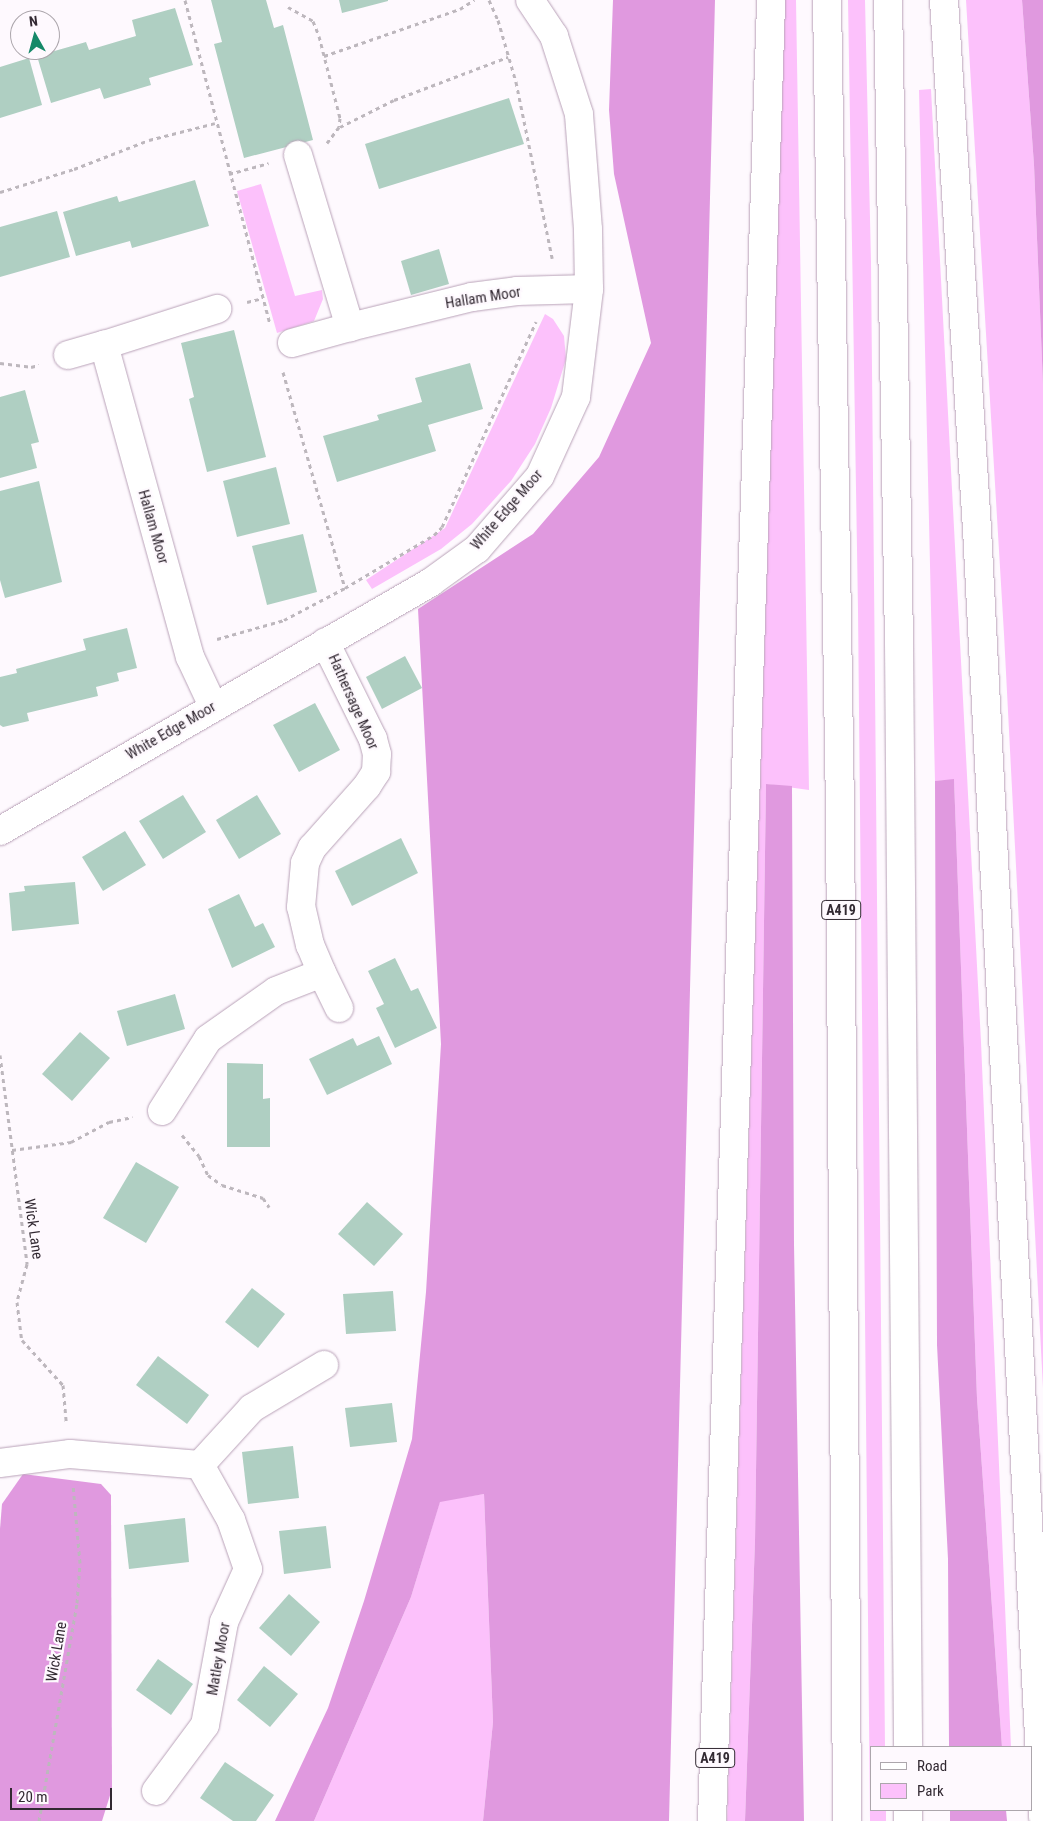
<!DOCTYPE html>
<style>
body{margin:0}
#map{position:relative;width:1043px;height:1821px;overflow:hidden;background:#fef9fe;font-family:"Roboto Condensed",sans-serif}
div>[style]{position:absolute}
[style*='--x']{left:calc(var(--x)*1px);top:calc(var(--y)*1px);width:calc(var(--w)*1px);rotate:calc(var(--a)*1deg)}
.green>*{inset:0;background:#fcc1fb}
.forest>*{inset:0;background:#e099df}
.building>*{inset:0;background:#afcfc2}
.path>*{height:3px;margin-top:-1.5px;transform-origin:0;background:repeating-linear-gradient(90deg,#bdb7bd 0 4px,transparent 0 8px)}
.roads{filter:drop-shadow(0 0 1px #b9a2b8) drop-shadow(0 0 1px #b9a2b8)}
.street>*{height:28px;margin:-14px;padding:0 14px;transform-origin:14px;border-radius:14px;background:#fff}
.highway>*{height:28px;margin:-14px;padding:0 14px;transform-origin:14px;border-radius:14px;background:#fff}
span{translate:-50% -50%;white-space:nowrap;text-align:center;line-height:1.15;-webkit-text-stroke:4.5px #fef9fe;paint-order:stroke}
.shield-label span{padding:1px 4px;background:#fef9fe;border:1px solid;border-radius:4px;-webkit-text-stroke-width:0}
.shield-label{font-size:14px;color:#322932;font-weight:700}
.street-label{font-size:15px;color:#322932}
.legend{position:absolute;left:870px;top:1746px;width:162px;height:65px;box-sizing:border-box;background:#fef9fe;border:1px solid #aca6ac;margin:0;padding:6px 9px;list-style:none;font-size:15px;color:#322932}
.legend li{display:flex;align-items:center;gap:10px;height:25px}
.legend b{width:25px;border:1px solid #aca6ac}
.north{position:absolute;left:10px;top:10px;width:50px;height:50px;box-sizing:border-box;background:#fef9fe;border:1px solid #aca6ac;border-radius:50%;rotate:353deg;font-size:14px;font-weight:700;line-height:20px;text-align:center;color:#322932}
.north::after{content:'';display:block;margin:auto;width:18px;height:22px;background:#168969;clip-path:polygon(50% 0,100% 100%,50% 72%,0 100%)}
.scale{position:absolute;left:10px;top:1788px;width:102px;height:22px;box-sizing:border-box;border:2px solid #322932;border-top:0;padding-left:6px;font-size:15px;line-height:18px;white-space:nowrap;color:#322932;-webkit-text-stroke:4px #fef9fe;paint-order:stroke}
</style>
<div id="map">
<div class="green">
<div style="clip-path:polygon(785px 0,796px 0,809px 790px,766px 784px,755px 1541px,745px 1821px,727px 1821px)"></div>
<div style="clip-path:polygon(848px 0,865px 0,871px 262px,885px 1747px,872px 1747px,872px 1810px,886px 1810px,886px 1821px,870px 1821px,858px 610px)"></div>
<div style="clip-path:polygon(966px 0,1022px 0,1034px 165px,1043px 385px,1043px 1388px,1004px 634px)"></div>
<div style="clip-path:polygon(931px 89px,981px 1042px,1011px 1747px,1002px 1747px,977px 1398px,954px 780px,935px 781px,919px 90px)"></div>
<div style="clip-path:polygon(261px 184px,295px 296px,322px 290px,323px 299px,314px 321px,277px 333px,237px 191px)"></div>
<div style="clip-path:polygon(545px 314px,553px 319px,564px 336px,566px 359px,551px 408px,535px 444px,511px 481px,472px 524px,441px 549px,372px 589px,366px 580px,445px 528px)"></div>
<div style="clip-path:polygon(484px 1494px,493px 1722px,483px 1821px,314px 1821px,411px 1597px,440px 1501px)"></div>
</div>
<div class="forest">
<div style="clip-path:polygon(613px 0,715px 0,669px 1821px,483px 1821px,493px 1722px,484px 1494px,440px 1502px,411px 1597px,314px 1821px,275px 1821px,328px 1708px,364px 1601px,412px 1439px,426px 1292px,441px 1044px,418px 609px,533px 534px,599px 457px,651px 343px,614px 174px,609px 110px)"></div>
<div style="clip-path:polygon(1022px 0,1043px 0,1043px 385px,1034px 165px)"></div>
<div style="clip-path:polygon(954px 779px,977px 1398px,1002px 1747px,949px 1747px,948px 1559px,937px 1345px,935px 781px)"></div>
<div style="clip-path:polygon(766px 784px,792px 786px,794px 1244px,804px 1821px,745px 1821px,755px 1541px)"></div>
<div style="clip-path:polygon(23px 1474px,101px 1484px,111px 1495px,112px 1789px,102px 1821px,0 1821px,0 1529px,2px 1504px)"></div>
<div style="clip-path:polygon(950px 1810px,1006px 1810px,1007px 1821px,950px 1821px)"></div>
</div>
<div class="building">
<div style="clip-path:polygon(211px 0,266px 0,274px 28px,283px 25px,313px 140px,244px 158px,214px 44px,222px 42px)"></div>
<div style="clip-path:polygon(339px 0,388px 0,388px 1px,342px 13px)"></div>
<div style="clip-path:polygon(175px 8px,193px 65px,149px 78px,151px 85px,104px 99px,100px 88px,51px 103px,37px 56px,86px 42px,89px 50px,136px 36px,132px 20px)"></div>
<div style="clip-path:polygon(29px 58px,42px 105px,0 118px,0 67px)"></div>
<div style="clip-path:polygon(509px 98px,524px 144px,379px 189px,365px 144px)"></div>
<div style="clip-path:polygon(195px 180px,209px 226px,132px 248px,130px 241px,76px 256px,63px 212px,117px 196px,119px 202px)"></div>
<div style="clip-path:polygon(57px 211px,70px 257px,0 277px,0 227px)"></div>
<div style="clip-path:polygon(439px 249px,449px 284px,411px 295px,401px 261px)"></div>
<div style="clip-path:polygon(234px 330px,266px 457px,207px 472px,189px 399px,194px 397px,181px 343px)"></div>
<div style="clip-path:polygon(470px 363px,483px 409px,428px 425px,436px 451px,337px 482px,323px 436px,379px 420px,377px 415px,422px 402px,415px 378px)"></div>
<div style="clip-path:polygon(25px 390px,39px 442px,31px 444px,37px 468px,0 478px,0 397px)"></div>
<div style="clip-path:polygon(276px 467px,290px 524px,237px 537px,223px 481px)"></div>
<div style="clip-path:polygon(39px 481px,62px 582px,5px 598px,0 580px,0 491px)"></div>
<div style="clip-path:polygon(303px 534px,317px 592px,267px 605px,252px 546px)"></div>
<div style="clip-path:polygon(127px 628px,137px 668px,117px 673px,119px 681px,96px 687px,98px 696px,27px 713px,29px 721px,3px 727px,0 725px,0 677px,17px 673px,16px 669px,86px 650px,83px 639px)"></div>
<div style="clip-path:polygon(405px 656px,422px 688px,382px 709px,366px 677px)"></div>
<div style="clip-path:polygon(315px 703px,340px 750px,299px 772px,273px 725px)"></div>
<div style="clip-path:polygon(183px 795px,206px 832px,163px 859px,139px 821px)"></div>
<div style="clip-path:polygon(257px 795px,281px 834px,239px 859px,216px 820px)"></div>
<div style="clip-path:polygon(125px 831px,146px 865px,103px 891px,82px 857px)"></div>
<div style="clip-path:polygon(401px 838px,418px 873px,352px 906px,335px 871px)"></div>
<div style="clip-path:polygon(75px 882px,79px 924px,12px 931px,9px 893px,25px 891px,24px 886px)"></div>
<div style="clip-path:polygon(239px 894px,255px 927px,263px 923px,275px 947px,232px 968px,208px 909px)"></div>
<div style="clip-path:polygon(395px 958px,411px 991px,418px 988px,437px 1028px,395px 1048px,376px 1008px,384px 1004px,368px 971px)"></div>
<div style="clip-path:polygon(175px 994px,185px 1029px,127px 1046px,117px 1011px)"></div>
<div style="clip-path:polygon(80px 1032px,110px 1058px,72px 1101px,42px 1074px)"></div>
<div style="clip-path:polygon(379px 1036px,392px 1064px,327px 1095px,309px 1059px,353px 1038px,357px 1046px)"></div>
<div style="clip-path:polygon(227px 1063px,263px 1064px,263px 1099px,270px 1098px,270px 1147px,227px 1147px)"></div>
<div style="clip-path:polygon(136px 1162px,179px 1187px,146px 1243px,103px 1218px)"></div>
<div style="clip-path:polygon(367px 1202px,403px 1234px,374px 1266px,338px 1234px)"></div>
<div style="clip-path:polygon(252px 1288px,285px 1314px,258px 1348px,225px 1322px)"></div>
<div style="clip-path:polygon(393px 1291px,396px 1331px,346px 1334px,343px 1294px)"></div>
<div style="clip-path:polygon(158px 1356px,209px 1395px,187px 1424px,136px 1385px)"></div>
<div style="clip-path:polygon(392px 1403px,397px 1442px,350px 1447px,345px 1408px)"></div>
<div style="clip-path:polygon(293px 1446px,299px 1498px,248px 1504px,242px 1452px)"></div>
<div style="clip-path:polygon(185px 1518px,189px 1562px,129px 1569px,124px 1525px)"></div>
<div style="clip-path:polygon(326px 1526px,331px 1568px,284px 1574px,279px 1531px)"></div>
<div style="clip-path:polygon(289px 1594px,320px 1622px,291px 1656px,259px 1628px)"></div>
<div style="clip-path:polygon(158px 1659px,193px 1684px,171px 1715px,136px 1690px)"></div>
<div style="clip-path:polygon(264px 1666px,298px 1694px,270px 1727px,237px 1700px)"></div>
<div style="clip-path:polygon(225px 1762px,274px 1795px,256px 1821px,233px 1821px,200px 1798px)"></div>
</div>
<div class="path">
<div style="--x:185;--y:0;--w:334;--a:75.3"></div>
<div style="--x:489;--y:0;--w:22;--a:66"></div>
<div style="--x:498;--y:20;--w:65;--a:73.8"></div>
<div style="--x:516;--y:82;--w:180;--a:78.4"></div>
<div style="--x:288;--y:7;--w:29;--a:29"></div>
<div style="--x:313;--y:21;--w:16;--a:68"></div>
<div style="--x:319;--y:36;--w:85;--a:75.6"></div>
<div style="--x:340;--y:118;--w:9;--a:96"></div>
<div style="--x:339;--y:127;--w:20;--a:127"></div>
<div style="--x:324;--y:56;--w:144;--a:-19.1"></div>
<div style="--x:460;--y:9;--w:17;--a:-33"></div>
<div style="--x:340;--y:127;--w:60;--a:-26.6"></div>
<div style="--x:394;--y:100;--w:122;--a:-20.7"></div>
<div style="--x:229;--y:174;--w:41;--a:-15.4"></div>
<div style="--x:0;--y:192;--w:77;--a:-17.3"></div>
<div style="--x:74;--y:169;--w:80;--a:-21.1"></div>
<div style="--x:149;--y:140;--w:68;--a:-14.4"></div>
<div style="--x:247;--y:302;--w:16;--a:-14"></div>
<div style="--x:0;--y:363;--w:31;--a:7"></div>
<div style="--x:31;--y:367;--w:8;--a:-14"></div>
<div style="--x:283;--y:372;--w:225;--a:74"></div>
<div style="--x:217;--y:639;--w:70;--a:-15.8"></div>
<div style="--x:284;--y:620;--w:69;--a:-27.7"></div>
<div style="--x:345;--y:588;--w:104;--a:-30.8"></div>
<div style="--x:434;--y:535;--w:11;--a:-45"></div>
<div style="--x:442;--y:527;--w:226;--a:-65.4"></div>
<div style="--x:0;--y:1055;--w:211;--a:82.6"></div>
<div style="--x:27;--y:1264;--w:39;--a:105"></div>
<div style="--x:17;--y:1302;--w:38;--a:83"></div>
<div style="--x:22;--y:1340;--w:61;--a:47.7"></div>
<div style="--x:63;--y:1385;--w:37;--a:85"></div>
<div style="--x:182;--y:1135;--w:27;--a:51"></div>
<div style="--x:199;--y:1156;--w:21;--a:65"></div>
<div style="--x:208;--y:1175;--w:17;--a:36"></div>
<div style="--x:222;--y:1185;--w:43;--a:17.6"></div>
<div style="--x:263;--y:1198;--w:11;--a:56"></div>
<div style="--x:12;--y:1150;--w:60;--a:-7.7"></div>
<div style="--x:71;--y:1142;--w:43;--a:-27.8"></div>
<div style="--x:109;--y:1122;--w:24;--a:-12"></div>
<div style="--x:39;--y:1821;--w:221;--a:-80.1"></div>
<div style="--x:77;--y:1603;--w:40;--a:-85.7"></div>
<div style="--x:80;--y:1563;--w:78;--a:-95.1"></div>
</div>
<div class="roads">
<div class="street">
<div style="--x:298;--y:155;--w:180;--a:73.2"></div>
<div style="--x:350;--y:327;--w:126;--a:-13.8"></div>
<div style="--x:472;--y:297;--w:45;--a:-7.6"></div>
<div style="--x:517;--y:291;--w:72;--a:-1.6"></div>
<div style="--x:292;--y:343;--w:60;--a:-15.4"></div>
<div style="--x:68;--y:355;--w:37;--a:-16"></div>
<div style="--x:213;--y:706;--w:54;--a:-115.1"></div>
<div style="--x:190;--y:657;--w:324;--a:-105.4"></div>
<div style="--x:104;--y:345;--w:119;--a:-17.7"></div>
<div style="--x:0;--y:831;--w:498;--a:-30"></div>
<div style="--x:431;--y:582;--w:57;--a:-35.7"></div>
<div style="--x:477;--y:549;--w:96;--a:-49.2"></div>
<div style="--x:540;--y:476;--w:87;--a:-65.5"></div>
<div style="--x:576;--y:397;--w:109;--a:-83.1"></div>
<div style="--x:589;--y:289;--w:60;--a:-91"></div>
<div style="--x:588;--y:229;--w:115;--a:-94.5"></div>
<div style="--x:579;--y:114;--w:82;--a:-107.8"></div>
<div style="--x:554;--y:36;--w:43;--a:-123.7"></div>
<div style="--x:322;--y:973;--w:39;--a:64"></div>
<div style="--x:162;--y:1111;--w:85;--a:-57.4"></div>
<div style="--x:208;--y:1039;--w:83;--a:-35.2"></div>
<div style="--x:276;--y:991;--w:49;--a:-21.4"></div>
<div style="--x:322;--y:973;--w:30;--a:-113"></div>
<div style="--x:310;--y:945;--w:39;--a:-103"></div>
<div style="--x:301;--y:907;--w:44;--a:-84.8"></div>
<div style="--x:305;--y:863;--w:17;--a:-65"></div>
<div style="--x:312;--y:848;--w:83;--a:-48.4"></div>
<div style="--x:367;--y:786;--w:17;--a:-57"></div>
<div style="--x:376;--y:772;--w:18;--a:-87"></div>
<div style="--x:377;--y:754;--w:16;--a:-105"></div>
<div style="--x:373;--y:739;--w:108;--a:-116.3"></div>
<div style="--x:0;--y:1463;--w:71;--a:-7.3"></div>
<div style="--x:70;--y:1454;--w:130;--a:4.8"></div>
<div style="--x:200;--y:1465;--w:77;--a:-47.6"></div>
<div style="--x:252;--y:1408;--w:84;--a:-30.8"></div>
<div style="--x:156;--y:1791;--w:82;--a:-53.4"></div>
<div style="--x:205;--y:1725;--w:105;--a:-79.5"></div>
<div style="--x:224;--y:1622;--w:58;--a:-65.6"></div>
<div style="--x:248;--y:1569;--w:52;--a:-109.1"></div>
<div style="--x:231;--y:1520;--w:63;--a:-119.4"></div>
</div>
<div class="highway">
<div style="--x:827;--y:0;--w:809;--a:89.08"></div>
<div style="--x:840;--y:809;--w:1012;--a:89.6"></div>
<div style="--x:888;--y:0;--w:643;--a:89.02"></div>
<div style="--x:899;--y:643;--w:1104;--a:89.53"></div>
<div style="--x:944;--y:0;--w:530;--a:86.43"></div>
<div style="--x:977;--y:529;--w:1289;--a:87.06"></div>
<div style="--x:908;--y:1810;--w:11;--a:90"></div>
<div style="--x:712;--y:1821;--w:1822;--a:-88.14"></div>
</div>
</div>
<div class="shield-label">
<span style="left:841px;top:910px">A419</span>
<span style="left:715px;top:1758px">A419</span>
</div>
<div class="street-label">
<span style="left:483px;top:298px;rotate:-9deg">Hallam Moor</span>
<span style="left:507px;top:510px;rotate:-49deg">White Edge Moor</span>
<span style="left:153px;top:527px;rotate:74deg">Hallam Moor</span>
<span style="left:353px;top:702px;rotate:66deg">Hathersage Moor</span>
<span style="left:171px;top:731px;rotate:-30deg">White Edge Moor</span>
<span style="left:33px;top:1229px;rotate:82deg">Wick Lane</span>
<span style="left:57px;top:1652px;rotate:-80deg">Wick Lane</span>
<span style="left:219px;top:1659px;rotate:-80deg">Matley Moor</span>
</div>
<ul class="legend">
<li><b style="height:6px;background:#fff"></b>Road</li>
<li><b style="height:14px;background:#fcc1fb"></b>Park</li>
</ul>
<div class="north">N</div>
<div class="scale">20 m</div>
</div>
